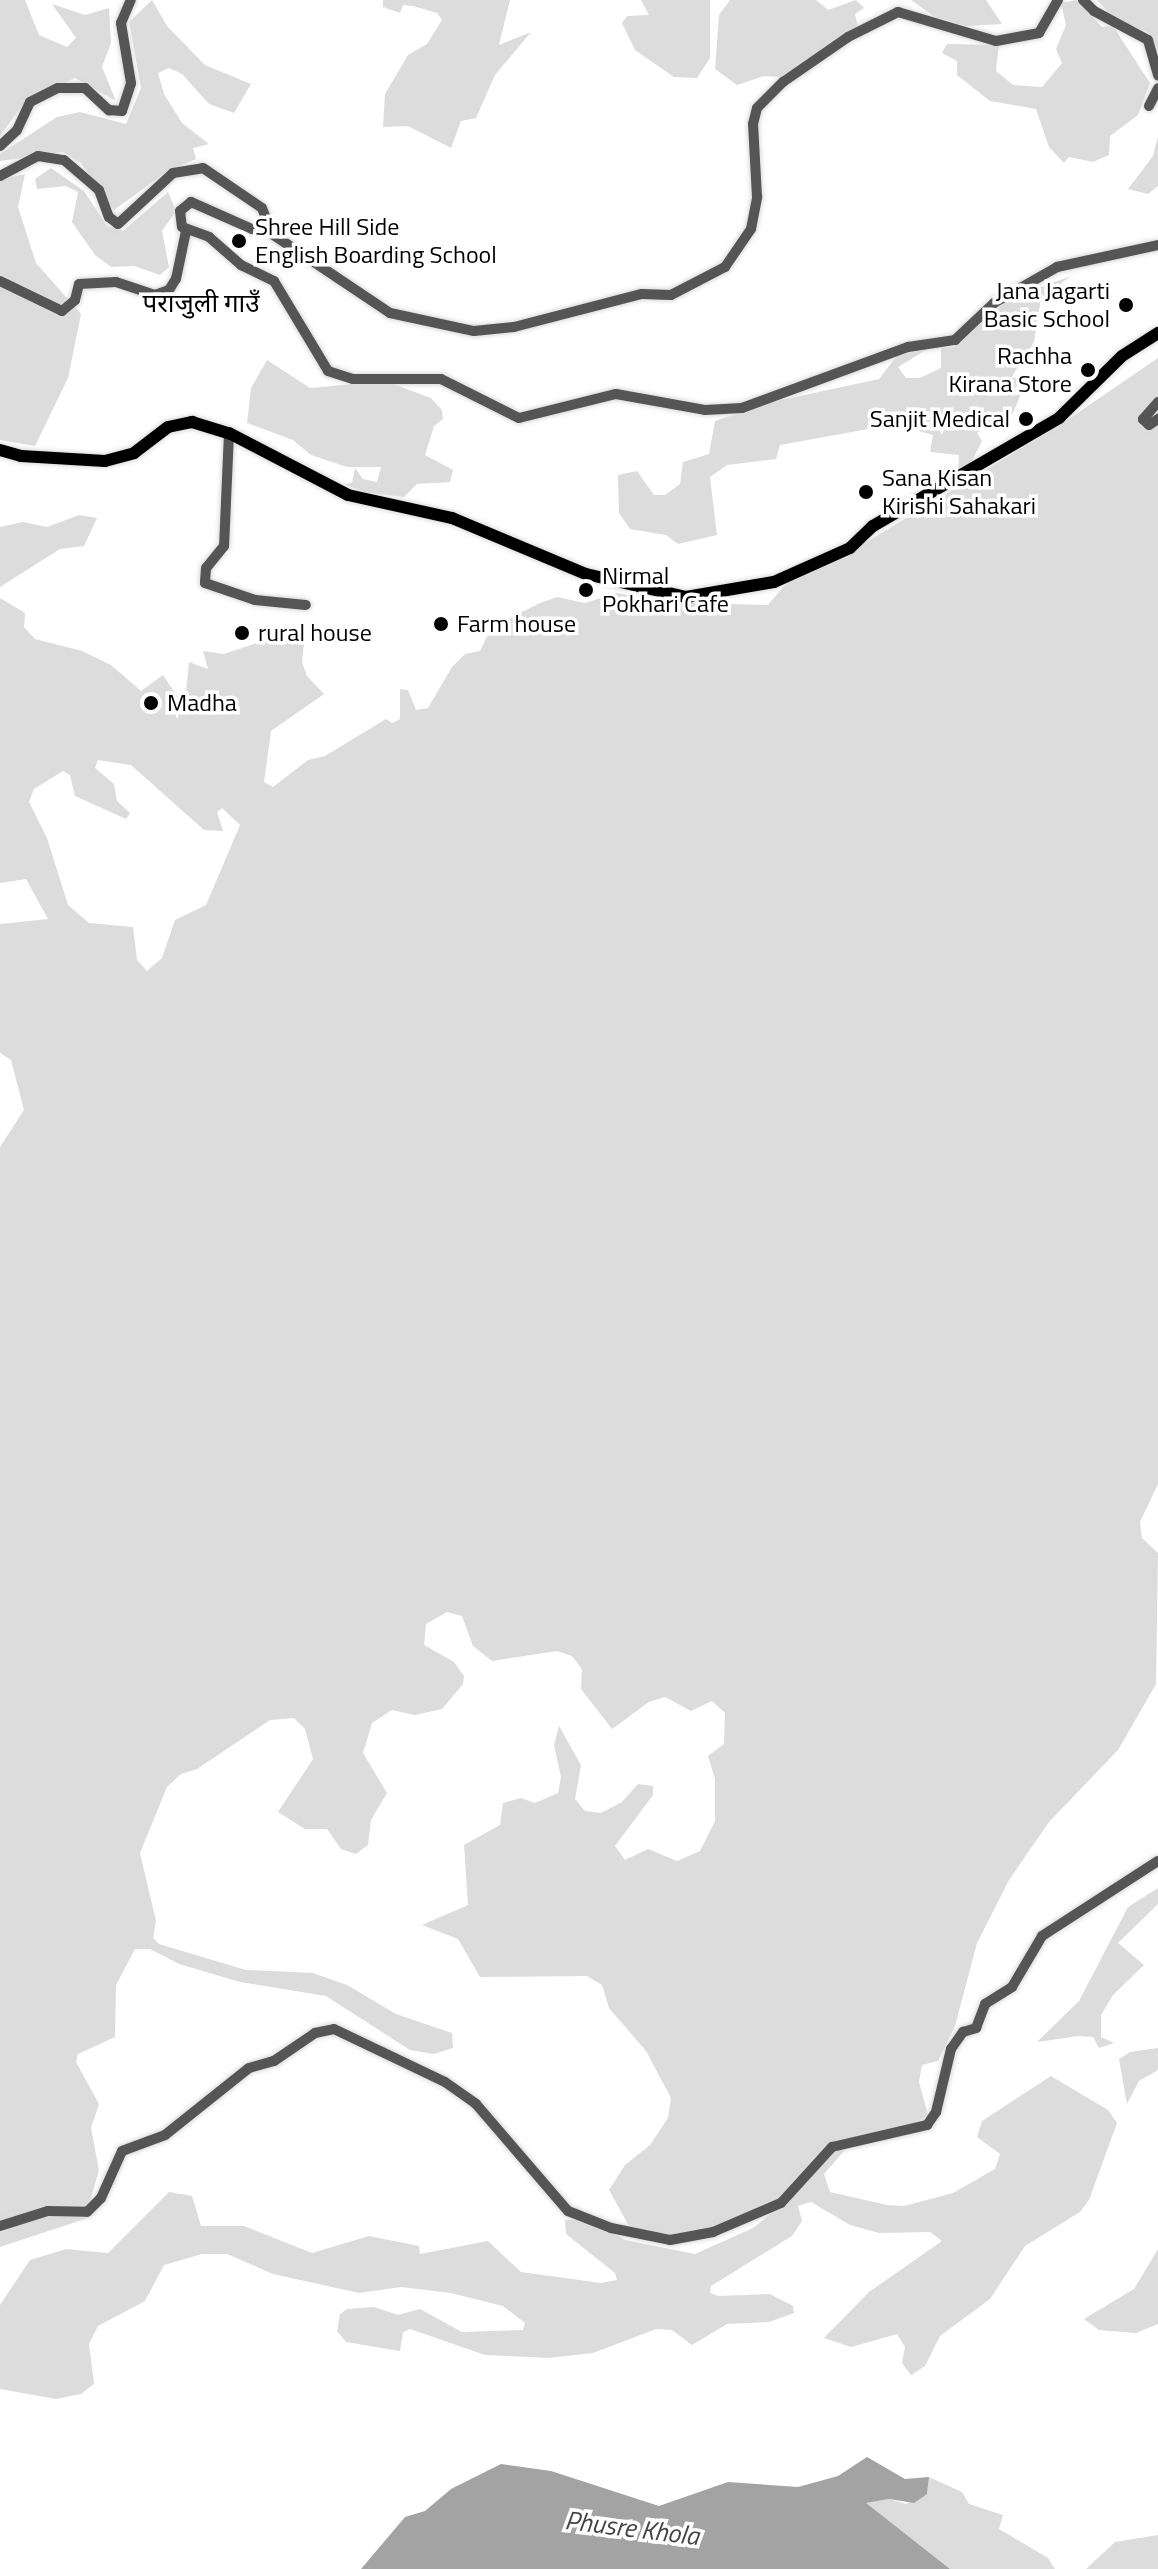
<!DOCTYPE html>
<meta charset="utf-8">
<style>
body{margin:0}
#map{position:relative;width:1158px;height:2569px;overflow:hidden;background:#fff;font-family:"Titillium Web","Noto Sans Devanagari",sans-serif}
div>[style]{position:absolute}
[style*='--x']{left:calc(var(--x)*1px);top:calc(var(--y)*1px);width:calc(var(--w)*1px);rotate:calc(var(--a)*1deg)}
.green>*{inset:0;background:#dcdcdc}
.water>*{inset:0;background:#a3a3a3}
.roads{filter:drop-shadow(0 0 2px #dbdbdb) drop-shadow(0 0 2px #dbdbdb)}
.minor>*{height:10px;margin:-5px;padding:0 5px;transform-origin:5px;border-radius:5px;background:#555}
.major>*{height:12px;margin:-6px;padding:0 6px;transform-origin:6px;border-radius:6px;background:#000}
.dots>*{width:22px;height:22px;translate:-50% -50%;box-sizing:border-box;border:4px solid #fff;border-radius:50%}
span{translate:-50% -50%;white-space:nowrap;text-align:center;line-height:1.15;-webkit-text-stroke:7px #fff;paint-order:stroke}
.poi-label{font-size:24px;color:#000}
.left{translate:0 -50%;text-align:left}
.right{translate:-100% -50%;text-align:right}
.neighbourhood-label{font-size:26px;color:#000}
.water-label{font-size:26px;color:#444;font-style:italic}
</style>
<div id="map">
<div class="green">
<div style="clip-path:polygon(0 0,25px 0,39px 35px,67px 47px,76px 38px,52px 4px,85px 15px,109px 8px,111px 43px,102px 67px,116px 101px,75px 78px,27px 99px,0 136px)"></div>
<div style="clip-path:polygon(152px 0,167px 26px,205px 65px,251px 84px,234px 113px,209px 104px,182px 74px,169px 68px,158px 73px,164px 94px,182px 123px,209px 144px,193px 148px,196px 159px,169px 170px,114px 210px,81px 163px,63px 152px,0 161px,0 154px,57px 117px,80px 112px,126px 124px,141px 88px,129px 22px)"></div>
<div style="clip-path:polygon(383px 0,510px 0,499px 45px,531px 32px,495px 75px,476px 118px,461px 121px,451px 148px,408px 126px,383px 127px,385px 94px,408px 55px,427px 44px,442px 20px,437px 13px,413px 6px,403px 5px,400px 13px,383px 7px)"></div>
<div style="clip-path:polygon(641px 0,710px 0,710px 58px,697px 78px,674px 77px,635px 50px,622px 23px,627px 16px,649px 15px)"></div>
<div style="clip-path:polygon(730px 0,816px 0,828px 10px,856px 0,864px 8px,855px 14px,858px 27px,781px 77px,764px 76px,737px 85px,715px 69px,719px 15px)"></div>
<div style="clip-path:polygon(911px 0,986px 0,1002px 24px,966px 26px,935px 17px)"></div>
<div style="clip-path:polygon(1077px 0,1102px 27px,1113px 26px,1150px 83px,1138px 115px,1110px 136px,1109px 155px,1093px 162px,1069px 157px,1064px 163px,1049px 147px,1036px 109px,990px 101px,957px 75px,957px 61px,942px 53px,947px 44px,999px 45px,996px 71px,1013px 85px,1042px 87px,1062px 63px,1056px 49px,1066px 25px,1061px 3px)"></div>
<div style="clip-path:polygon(1097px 0,1158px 0,1158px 50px,1149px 33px,1112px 16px)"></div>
<div style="clip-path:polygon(1158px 136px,1158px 186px,1148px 194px,1128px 189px,1153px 156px)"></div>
<div style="clip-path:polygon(51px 168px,84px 191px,107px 226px,123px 231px,168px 192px,176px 211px,162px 231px,169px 267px,160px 275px,134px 266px,111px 267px,95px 255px,72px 222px,78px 192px,66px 186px,37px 189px,35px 179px)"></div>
<div style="clip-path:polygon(25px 174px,18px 207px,36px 263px,81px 314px,68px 378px,35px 446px,0 440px,0 180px)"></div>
<div style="clip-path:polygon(1071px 276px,1041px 298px,1034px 342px,1011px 378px,1029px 376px,1012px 415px,1004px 422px,1000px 416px,977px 433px,982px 441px,970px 465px,958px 472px,959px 455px,930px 452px,933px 435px,912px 429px,868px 429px,780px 445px,776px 459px,727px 465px,710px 477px,717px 535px,678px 544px,666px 535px,630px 529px,619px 513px,618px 475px,637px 471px,654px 495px,665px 495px,680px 484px,683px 462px,709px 454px,715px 421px,772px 402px,879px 379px,899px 353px,934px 345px,898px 367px,906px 378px,920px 378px,941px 368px,941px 348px,954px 347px,1009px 299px)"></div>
<div style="clip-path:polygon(evenodd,1158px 358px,1158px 1484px,1140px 1522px,1142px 1538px,1158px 1553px,1156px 1684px,1118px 1750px,1049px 1822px,1009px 1880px,977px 1943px,955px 2026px,938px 2061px,922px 2065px,919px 2082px,928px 2115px,915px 2124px,850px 2144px,824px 2174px,830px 2192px,887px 2205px,904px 2206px,953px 2193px,995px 2169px,1000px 2154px,977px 2137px,982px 2121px,1051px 2076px,1108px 2110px,1117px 2123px,1089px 2200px,1080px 2212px,1025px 2246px,990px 2299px,940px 2336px,925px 2366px,911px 2375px,902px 2363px,905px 2347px,897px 2334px,851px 2347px,824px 2338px,869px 2292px,942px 2241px,930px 2232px,879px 2233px,850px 2225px,811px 2202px,798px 2206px,802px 2221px,792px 2236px,711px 2286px,710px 2293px,718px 2296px,770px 2294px,793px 2306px,794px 2313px,769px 2322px,727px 2324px,692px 2345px,672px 2330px,656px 2329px,593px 2353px,549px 2358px,485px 2355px,410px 2329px,403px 2332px,400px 2351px,346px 2342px,337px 2331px,340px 2314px,347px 2309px,374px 2307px,398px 2315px,420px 2309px,462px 2332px,523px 2330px,525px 2323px,503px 2306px,451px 2293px,401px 2287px,359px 2293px,273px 2274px,227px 2254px,202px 2254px,164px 2265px,145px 2301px,98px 2326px,89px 2344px,94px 2384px,81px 2394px,56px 2399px,0 2389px,0 2305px,30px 2260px,66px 2249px,108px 2253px,169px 2192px,192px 2196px,201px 2226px,244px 2226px,312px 2253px,369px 2236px,419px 2246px,420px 2254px,488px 2241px,521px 2272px,601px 2283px,617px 2280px,615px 2273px,566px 2234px,565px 2220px,589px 2219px,625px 2240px,695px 2254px,753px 2228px,773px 2212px,684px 2234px,656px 2235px,629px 2226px,609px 2190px,625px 2165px,650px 2145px,668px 2118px,671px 2098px,646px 2051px,609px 2008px,602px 1985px,587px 1976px,480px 1977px,458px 1939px,422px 1925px,468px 1905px,464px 1845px,500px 1825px,503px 1803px,521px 1798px,535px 1803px,558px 1793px,561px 1777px,554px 1745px,559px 1726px,581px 1765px,575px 1799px,585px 1811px,601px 1813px,622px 1802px,638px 1784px,653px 1786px,653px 1795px,615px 1846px,625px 1860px,648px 1849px,677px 1861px,700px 1851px,715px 1821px,715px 1779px,708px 1756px,724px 1744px,725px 1713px,712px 1701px,691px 1711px,665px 1697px,649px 1702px,612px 1729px,581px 1689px,582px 1669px,572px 1656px,557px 1651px,492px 1661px,473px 1646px,462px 1616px,447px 1612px,426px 1624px,424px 1645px,454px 1662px,464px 1676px,463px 1684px,442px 1709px,415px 1715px,392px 1710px,372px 1723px,363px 1753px,387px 1793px,371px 1820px,368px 1845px,356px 1854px,341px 1849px,327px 1829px,305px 1829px,278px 1812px,313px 1759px,305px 1729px,294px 1718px,270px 1720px,197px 1769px,181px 1774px,167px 1787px,140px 1853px,156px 1921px,153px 1938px,159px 1944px,246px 1970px,313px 1973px,347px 1985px,396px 2014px,452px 2033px,453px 2048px,434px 2054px,410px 2050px,326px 1996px,240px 1982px,179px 1964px,150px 1949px,135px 1949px,116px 1985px,115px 2037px,78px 2054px,76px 2062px,99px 2104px,91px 2128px,99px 2170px,85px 2219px,0 2247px,0 1147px,24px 1110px,11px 1060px,0 1053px,0 924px,48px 919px,26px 879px,0 883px,0 598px,25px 613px,24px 627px,35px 639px,82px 651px,111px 665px,141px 691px,163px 675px,177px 696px,186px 692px,189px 662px,208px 669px,203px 651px,224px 654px,263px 641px,304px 643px,302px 662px,307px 676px,324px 694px,271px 731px,264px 782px,273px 787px,308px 760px,325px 756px,386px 719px,392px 723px,400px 719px,400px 689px,408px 690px,416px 710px,428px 708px,452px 667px,465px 654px,480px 651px,491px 628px,540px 603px,557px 597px,585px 603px,617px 593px,663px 602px,768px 605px,791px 578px,845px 555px,1060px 425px,1158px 358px,98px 760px,131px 765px,204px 830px,223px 831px,217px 812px,222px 808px,240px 825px,206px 905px,175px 920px,162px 958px,147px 971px,137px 960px,133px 927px,89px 923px,68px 905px,47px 838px,29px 802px,34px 789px,63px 771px,70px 775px,75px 796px,126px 819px,130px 813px,117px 801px,114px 784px,95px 768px,98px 760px)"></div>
<div style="clip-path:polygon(267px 360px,310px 388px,385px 381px,431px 398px,442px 410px,443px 419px,434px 426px,425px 455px,453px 470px,450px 482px,417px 484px,404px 497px,364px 492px,344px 484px,352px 483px,355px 468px,363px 479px,377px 482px,381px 467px,347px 467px,311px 455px,293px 440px,247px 423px,251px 388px)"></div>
<div style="clip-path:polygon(79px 515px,97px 518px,84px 546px,60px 549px,0 587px,0 527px,23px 522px,47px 527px)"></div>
<div style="clip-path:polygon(1158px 1888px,1158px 1904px,1118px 1943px,1144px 1965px,1113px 1995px,1101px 2015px,1101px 2037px,1114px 2043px,1099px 2048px,1093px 2037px,1079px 2036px,1037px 2042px,1079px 2001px,1128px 1907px)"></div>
<div style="clip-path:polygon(1158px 2048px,1158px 2070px,1139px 2081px,1127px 2104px,1119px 2059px,1130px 2052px)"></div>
<div style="clip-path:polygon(1158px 2249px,1158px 2324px,1136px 2333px,1099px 2330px,1084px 2319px,1134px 2289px)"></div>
<div style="clip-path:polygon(929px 2477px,962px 2492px,969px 2504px,1003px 2515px,999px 2529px,1048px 2558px,1055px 2569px,950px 2569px,865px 2503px,889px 2499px,906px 2504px,927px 2494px)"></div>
<div style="clip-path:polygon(1158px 2535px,1158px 2569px,1086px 2569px,1115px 2542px)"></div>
</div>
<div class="water">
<div style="clip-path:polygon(867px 2457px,905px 2479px,929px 2477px,927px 2494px,914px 2503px,889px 2499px,866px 2503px,950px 2569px,361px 2569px,405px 2517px,425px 2511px,451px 2489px,501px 2464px,551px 2471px,659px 2506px,728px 2482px,798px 2487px,838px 2476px)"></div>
</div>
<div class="roads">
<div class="minor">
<div style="--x:1083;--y:0;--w:16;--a:45"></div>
<div style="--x:1094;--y:11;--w:61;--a:28.2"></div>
<div style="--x:1148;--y:40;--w:37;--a:74"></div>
<div style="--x:1149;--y:106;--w:20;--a:-63"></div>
<div style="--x:0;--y:146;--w:23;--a:-43"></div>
<div style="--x:17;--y:130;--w:31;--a:-65"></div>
<div style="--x:30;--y:102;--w:31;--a:-27"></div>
<div style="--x:58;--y:88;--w:27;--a:0"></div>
<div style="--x:85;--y:88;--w:33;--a:43"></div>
<div style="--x:109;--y:110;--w:13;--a:4"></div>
<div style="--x:122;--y:111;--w:29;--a:-72"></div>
<div style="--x:131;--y:83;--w:61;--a:-99.5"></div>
<div style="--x:121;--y:23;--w:25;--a:-67"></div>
<div style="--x:0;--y:176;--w:43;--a:-27.8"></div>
<div style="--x:38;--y:156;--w:26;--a:9"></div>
<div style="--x:64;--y:160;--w:46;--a:40.6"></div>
<div style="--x:99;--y:190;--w:29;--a:70"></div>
<div style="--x:109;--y:217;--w:11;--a:38"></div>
<div style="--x:118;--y:224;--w:75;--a:-42.8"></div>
<div style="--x:173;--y:173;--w:30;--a:-9"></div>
<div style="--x:203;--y:168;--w:71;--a:34.1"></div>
<div style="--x:262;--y:208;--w:19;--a:69"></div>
<div style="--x:269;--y:226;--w:7;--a:135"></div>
<div style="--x:264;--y:231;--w:12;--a:-171"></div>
<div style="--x:252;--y:229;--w:67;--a:-156.1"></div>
<div style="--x:191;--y:202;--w:14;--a:141"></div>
<div style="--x:180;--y:211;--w:16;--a:83"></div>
<div style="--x:182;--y:227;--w:29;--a:20"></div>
<div style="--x:209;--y:237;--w:43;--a:41.2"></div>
<div style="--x:241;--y:265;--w:37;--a:26"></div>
<div style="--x:274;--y:281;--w:105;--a:59"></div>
<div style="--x:328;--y:371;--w:26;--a:18"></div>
<div style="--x:353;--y:379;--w:88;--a:0"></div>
<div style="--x:441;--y:379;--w:87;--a:26.6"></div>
<div style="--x:519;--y:418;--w:100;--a:-13.9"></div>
<div style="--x:616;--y:394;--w:90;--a:10.2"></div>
<div style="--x:705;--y:410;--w:37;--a:-3"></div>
<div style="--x:742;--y:408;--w:177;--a:-20.2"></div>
<div style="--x:908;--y:347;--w:48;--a:-8.5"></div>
<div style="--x:955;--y:340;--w:54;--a:-43.5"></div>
<div style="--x:994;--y:303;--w:73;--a:-29.7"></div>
<div style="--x:1057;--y:267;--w:103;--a:-12.3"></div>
<div style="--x:266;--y:230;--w:149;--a:33.8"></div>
<div style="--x:390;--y:313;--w:86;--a:12.1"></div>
<div style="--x:474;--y:331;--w:40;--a:-5.7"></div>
<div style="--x:514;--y:327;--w:132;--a:-14.5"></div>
<div style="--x:642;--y:294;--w:29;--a:2"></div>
<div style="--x:671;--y:295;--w:61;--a:-27.4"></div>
<div style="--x:725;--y:267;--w:46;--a:-55.6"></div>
<div style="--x:751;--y:229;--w:33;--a:-79"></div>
<div style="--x:757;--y:197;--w:73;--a:-93.1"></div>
<div style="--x:753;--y:124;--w:16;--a:-76"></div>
<div style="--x:757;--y:108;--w:37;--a:-45"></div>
<div style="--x:783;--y:82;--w:79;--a:-34.7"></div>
<div style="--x:848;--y:37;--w:56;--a:-26.6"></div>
<div style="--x:898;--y:12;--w:102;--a:16.5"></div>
<div style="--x:996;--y:41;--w:44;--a:-10.5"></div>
<div style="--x:1039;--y:33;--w:38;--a:-60"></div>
<div style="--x:0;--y:281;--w:69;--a:25.8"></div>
<div style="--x:62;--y:311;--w:17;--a:-40"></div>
<div style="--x:75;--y:300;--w:16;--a:-76"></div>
<div style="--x:79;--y:284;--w:37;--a:-3"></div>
<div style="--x:116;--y:282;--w:41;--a:18.4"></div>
<div style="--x:155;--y:295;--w:15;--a:-20"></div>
<div style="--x:169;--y:290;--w:13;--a:-58"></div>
<div style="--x:176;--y:279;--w:49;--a:-78.2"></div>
<div style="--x:1158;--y:402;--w:23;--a:131"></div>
<div style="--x:1143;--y:419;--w:8;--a:45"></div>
<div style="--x:1149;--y:425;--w:11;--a:-34"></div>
<div style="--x:229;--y:433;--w:113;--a:92.5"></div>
<div style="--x:224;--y:546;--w:28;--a:129"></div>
<div style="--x:206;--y:568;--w:15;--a:94"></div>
<div style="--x:205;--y:583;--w:53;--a:18.8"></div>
<div style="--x:255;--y:600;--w:51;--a:5.6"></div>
<div style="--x:0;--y:2226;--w:50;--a:-17.4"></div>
<div style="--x:48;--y:2211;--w:39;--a:1"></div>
<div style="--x:87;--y:2212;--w:20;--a:-45"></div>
<div style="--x:101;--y:2198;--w:51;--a:-65.9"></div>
<div style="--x:122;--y:2151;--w:46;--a:-20.4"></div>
<div style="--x:165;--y:2135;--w:107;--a:-38.6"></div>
<div style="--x:249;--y:2068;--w:26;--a:-16"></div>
<div style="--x:274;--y:2061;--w:50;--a:-34.3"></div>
<div style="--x:315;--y:2033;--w:19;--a:-12"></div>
<div style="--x:334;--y:2029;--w:123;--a:25.5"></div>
<div style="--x:445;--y:2082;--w:38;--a:35"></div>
<div style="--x:476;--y:2104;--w:141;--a:49.3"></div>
<div style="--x:568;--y:2211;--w:46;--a:21.6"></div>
<div style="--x:611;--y:2228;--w:60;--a:11.5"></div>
<div style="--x:670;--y:2240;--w:44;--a:-10.5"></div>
<div style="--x:713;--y:2232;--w:74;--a:-23.1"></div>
<div style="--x:781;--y:2203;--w:76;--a:-47.7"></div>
<div style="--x:832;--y:2147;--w:98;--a:-13"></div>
<div style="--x:927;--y:2125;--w:16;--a:-55"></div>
<div style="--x:936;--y:2112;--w:65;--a:-76.6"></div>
<div style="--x:951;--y:2049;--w:21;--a:-55"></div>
<div style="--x:963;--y:2032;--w:14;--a:-17"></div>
<div style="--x:976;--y:2028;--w:26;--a:-69"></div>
<div style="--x:985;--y:2004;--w:32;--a:-32"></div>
<div style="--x:1012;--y:1987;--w:59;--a:-59.5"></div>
<div style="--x:1042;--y:1936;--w:138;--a:-32.9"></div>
</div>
<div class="major">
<div style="--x:0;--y:450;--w:22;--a:16"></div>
<div style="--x:21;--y:456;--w:84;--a:3.4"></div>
<div style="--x:105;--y:461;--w:30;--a:-15"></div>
<div style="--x:134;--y:453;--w:43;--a:-37.4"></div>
<div style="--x:168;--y:427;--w:25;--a:-12"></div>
<div style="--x:192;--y:422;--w:39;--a:17"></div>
<div style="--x:229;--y:433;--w:134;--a:27.5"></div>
<div style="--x:348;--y:495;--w:107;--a:12.5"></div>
<div style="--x:452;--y:518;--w:145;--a:22.7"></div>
<div style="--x:586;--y:574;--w:103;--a:13"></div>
<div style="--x:686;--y:597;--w:89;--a:-9.7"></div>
<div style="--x:774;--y:582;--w:83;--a:-24.1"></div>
<div style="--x:850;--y:548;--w:32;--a:-44"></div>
<div style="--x:873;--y:526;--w:215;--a:-30.1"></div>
<div style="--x:1059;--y:418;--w:88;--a:-44.5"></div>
<div style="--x:1122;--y:356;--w:43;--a:-32.6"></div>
</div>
</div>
<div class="dots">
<div style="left:239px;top:241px;background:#000"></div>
<div style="left:1126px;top:305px;background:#000"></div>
<div style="left:1088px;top:370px;background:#000"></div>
<div style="left:1026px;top:419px;background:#000"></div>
<div style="left:866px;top:492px;background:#000"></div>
<div style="left:586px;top:590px;background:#000"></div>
<div style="left:441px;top:624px;background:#000"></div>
<div style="left:242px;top:633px;background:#000"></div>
<div style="left:151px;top:703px;background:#000"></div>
</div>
<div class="poi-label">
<span class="left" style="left:255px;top:241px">Shree Hill Side<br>English Boarding School</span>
<span class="right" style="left:1110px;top:305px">Jana Jagarti<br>Basic School</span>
<span class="right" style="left:1072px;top:370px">Rachha<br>Kirana Store</span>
<span class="right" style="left:1010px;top:419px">Sanjit Medical</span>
<span class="left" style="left:882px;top:492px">Sana Kisan<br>Kirishi Sahakari</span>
<span class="left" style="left:602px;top:590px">Nirmal<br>Pokhari Cafe</span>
<span class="left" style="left:457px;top:624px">Farm house</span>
<span class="left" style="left:258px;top:633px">rural house</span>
<span class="left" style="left:167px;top:703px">Madha</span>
</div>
<div class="neighbourhood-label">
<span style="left:201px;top:303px">पराजुली गाउँ</span>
</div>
<div class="water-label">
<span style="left:632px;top:2528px;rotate:7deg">Phusre Khola</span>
</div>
</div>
